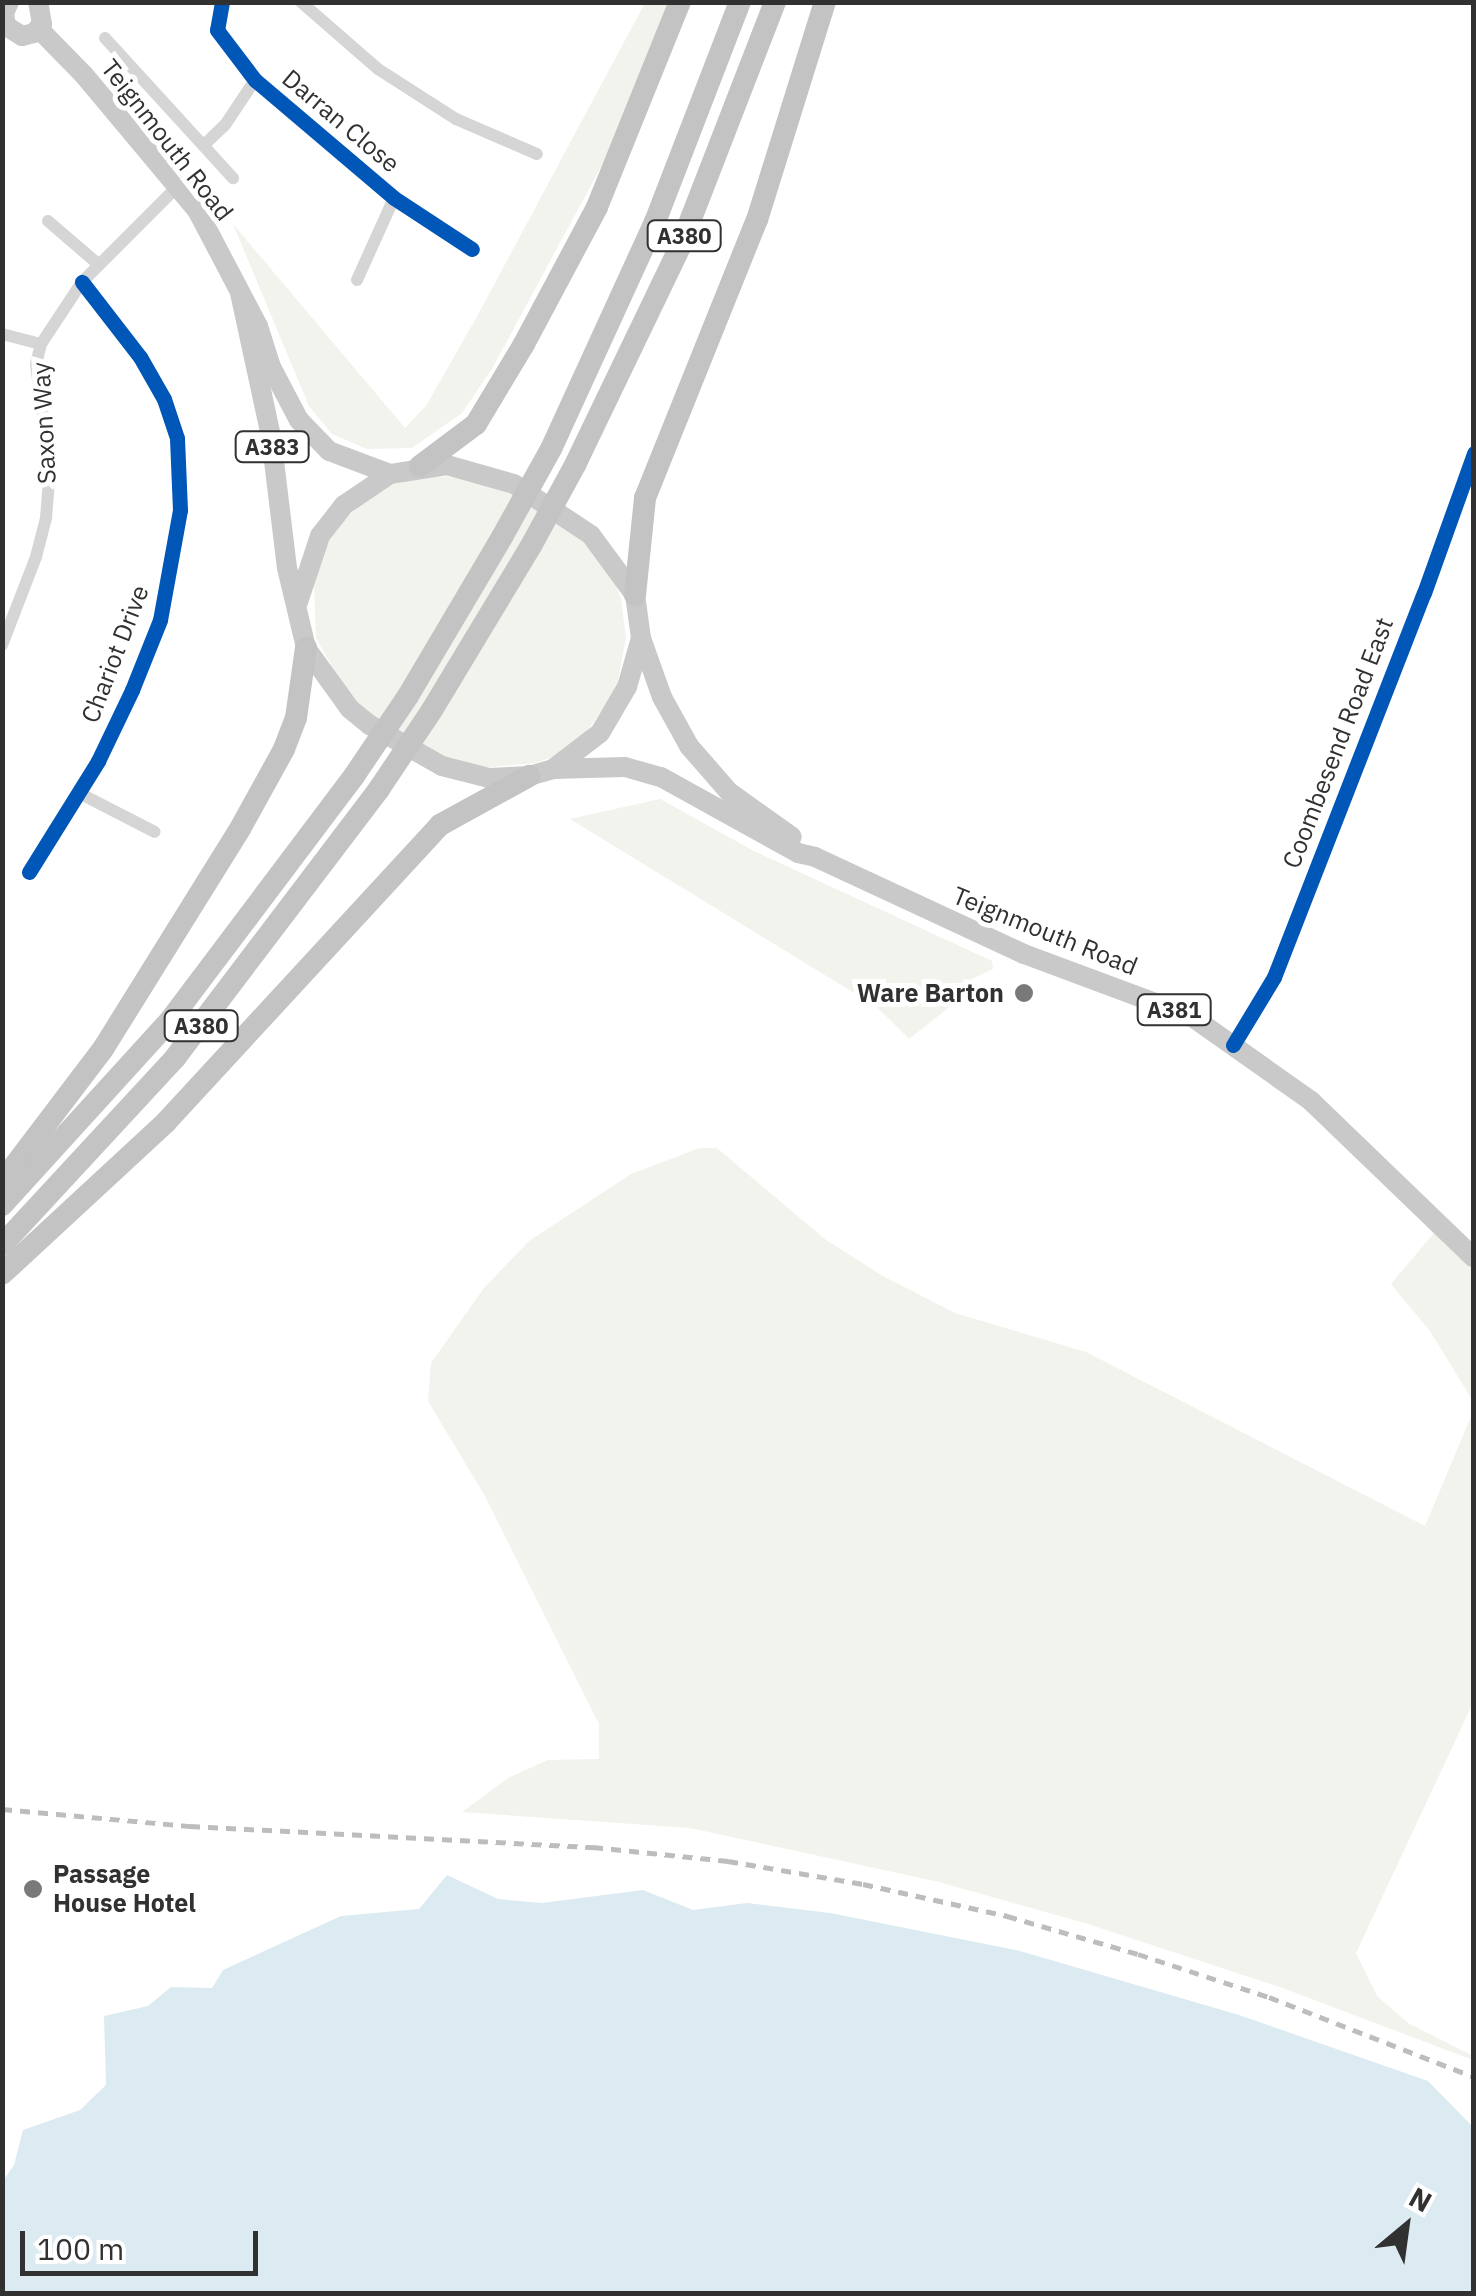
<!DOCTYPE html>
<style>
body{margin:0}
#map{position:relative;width:1476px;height:2296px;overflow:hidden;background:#fff;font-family:"IBM Plex Sans",sans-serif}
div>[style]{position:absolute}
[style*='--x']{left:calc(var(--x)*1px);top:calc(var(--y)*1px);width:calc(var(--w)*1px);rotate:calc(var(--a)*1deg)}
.green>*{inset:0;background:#f1f3ec}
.water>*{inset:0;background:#dceaf2}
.street>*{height:12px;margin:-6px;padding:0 6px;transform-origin:6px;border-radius:6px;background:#d5d5d5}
.primary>*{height:20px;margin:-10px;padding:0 10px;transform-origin:10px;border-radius:10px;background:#c9c9c9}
.highway>*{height:22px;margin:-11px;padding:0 11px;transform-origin:11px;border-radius:11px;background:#c3c3c3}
.rail>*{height:5px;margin-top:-2.5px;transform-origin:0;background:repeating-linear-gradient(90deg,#bdbdbd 0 10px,transparent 0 18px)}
.highway-bridge>*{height:22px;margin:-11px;padding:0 11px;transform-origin:11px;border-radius:11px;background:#c3c3c3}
.cycleway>*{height:15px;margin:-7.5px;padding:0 7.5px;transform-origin:7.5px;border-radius:7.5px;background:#0057b8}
.dots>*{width:28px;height:28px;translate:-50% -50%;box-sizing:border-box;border:5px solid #fff;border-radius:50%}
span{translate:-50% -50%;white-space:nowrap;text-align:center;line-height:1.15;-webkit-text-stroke:10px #fff;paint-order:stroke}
.shield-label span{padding:2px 8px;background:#fff;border:2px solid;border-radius:8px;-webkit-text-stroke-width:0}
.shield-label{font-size:22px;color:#313131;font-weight:700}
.street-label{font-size:25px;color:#313131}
.poi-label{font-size:25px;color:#313131;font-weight:700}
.right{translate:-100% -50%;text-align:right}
.left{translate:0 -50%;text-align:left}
.frame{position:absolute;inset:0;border:5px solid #313131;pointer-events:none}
.north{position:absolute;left:1356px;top:2176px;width:100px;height:100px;-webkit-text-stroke:8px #fff;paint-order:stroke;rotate:29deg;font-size:28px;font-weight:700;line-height:40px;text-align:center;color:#313131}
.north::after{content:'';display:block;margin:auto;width:35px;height:45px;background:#313131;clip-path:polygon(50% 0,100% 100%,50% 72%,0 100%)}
.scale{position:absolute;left:20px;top:2231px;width:238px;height:45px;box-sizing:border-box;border:5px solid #313131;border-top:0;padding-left:12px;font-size:30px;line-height:35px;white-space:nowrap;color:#313131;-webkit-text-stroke:8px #fff;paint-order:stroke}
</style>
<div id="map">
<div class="green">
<div style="clip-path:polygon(645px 3px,669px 3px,603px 163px,493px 367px,462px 413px,412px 448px,367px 449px,332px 434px,309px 406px,233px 224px,405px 428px,426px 406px,480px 311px)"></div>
<div style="clip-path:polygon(457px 476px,509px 493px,581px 539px,614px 580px,621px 599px,626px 638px,616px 690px,585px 734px,557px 755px,536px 763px,479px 768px,443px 757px,375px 717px,348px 695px,316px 638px,314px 581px,325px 547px,345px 519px,373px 494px,394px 484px,413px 478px)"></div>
<div style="clip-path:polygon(660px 799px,752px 850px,992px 961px,993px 969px,972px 979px,983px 991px,952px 1005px,909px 1039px,877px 1007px,570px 819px)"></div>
<div style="clip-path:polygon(700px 1148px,717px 1148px,826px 1240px,881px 1275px,955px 1313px,1086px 1352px,1425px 1526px,1473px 1412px,1473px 1703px,1356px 1953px,1377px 1996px,1408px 2023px,1473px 2056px,1473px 2060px,1280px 1987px,1088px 1924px,939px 1882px,690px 1828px,462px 1812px,508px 1778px,548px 1760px,599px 1759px,599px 1724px,485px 1496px,428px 1401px,431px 1363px,484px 1288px,529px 1241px,631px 1174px)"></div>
<div style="clip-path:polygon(1434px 1233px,1473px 1271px,1473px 1401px,1430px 1331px,1391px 1284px)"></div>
</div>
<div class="water">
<div style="clip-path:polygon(447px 1875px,498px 1899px,542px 1903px,643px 1890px,693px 1910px,747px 1903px,830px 1913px,1020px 1951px,1239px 2015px,1428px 2081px,1473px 2127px,1473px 2293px,3px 2293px,3px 2181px,14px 2165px,23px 2130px,80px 2110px,106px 2085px,104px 2016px,148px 2006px,171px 1987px,212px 1988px,223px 1970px,341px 1916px,419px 1909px)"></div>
</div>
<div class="street">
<div style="--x:222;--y:2;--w:28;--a:100"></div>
<div style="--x:217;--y:30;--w:63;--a:52.8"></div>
<div style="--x:255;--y:80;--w:182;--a:40.3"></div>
<div style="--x:394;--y:198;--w:93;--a:33.2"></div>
<div style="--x:301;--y:2;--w:102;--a:41"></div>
<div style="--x:378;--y:69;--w:93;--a:32.7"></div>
<div style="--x:456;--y:119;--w:88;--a:23.4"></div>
<div style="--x:105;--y:38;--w:190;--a:47.6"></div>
<div style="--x:204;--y:145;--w:29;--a:-44"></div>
<div style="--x:225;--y:125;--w:54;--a:-56.3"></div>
<div style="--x:48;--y:221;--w:66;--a:40.7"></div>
<div style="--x:357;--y:280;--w:90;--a:-65.7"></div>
<div style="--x:2;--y:334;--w:40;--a:14.4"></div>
<div style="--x:2;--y:645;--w:94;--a:-68.9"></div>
<div style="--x:36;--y:557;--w:40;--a:-75.6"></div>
<div style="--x:46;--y:518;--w:50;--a:-85.4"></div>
<div style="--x:50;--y:468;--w:105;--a:-97.7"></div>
<div style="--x:36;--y:364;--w:21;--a:-76"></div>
<div style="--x:41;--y:344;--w:74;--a:-56.5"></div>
<div style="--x:82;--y:282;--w:136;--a:-45"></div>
<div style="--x:79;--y:793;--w:85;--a:27.2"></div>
<div style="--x:29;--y:872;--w:131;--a:-58.1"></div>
<div style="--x:98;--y:761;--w:79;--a:-64.4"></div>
<div style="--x:132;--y:690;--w:75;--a:-68.2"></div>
<div style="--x:160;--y:620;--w:112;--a:-79.7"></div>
<div style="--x:180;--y:510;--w:72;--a:-92.4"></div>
<div style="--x:177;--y:438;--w:41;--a:-108.4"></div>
<div style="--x:164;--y:399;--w:48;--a:-119.7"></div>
<div style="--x:140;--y:357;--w:95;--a:-127.7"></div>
<div style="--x:1233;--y:1045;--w:79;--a:-58.9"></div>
<div style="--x:1274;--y:977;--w:412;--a:-68.7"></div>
<div style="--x:1424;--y:593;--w:149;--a:-70.3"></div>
</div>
<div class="primary">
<div style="--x:9;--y:2;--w:12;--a:114"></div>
<div style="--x:4;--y:13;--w:13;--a:81"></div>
<div style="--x:6;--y:26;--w:19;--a:32"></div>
<div style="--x:22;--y:36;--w:12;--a:-14"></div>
<div style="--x:34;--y:33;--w:12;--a:-48"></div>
<div style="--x:42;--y:24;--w:22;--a:-100"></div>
<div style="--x:39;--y:29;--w:64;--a:45.6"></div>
<div style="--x:84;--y:75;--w:176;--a:50.1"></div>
<div style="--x:197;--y:210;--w:131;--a:62.3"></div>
<div style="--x:258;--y:326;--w:43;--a:72.4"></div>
<div style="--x:271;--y:367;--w:60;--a:62.2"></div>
<div style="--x:299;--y:420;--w:43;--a:45.9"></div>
<div style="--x:329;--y:451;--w:65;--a:20.7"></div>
<div style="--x:240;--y:293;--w:146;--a:77.8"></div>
<div style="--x:271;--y:436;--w:133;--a:83.1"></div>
<div style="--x:287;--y:568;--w:82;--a:76.6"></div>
<div style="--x:306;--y:648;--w:75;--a:54.2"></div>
<div style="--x:350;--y:709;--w:26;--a:39"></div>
<div style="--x:370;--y:725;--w:83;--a:29.7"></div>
<div style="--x:442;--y:766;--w:49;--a:14.3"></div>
<div style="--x:489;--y:778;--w:40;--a:-2.9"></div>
<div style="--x:529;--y:776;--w:25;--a:-16"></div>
<div style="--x:553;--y:769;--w:59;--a:-37.5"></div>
<div style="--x:600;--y:733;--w:53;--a:-59.6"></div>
<div style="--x:627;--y:687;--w:51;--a:-74.1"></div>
<div style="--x:641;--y:638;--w:43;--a:-97.9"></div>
<div style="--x:635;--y:595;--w:74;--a:-126.3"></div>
<div style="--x:591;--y:535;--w:92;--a:-146.5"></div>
<div style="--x:514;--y:484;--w:70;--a:-164.2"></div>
<div style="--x:447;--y:465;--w:58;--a:171"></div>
<div style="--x:390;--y:474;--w:55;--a:146"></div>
<div style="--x:344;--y:505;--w:39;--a:128"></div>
<div style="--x:320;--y:536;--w:70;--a:108.4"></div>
<div style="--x:641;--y:638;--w:63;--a:70.4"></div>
<div style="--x:662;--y:697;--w:56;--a:61.1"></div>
<div style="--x:689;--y:746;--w:61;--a:49"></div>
<div style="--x:729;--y:792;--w:77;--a:35.5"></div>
<div style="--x:553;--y:769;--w:72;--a:-1.6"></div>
<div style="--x:625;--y:767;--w:37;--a:16"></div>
<div style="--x:661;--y:777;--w:157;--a:29"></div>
<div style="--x:798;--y:853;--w:17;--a:13"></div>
<div style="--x:815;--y:857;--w:230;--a:24.9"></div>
<div style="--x:1024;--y:954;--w:178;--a:20.4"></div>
<div style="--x:1191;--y:1016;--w:147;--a:35.3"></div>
<div style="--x:1311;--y:1101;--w:226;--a:43.9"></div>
</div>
<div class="highway">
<div style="--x:551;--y:449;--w:250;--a:-65.4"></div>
<div style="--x:655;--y:222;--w:236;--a:-68.9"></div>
<div style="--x:576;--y:463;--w:240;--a:-64.3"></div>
<div style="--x:680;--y:247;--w:263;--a:-68.8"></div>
<div style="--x:420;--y:466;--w:70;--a:-36.9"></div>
<div style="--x:476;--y:424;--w:93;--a:-59"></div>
<div style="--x:524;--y:344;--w:155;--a:-61.9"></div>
<div style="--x:597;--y:207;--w:221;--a:-68"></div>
<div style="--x:635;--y:595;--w:98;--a:-84.1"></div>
<div style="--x:645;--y:498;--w:300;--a:-68.1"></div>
<div style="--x:757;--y:220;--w:228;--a:-72.7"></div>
<div style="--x:408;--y:696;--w:185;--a:-59.4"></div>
<div style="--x:432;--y:710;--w:192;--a:-58.9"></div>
<div style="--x:2;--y:1182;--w:167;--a:-52.8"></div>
<div style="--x:103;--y:1049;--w:261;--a:-58.1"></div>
<div style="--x:241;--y:827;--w:89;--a:-61.1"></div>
<div style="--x:284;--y:749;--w:33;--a:-69"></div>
<div style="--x:296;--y:718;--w:71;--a:-81.9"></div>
<div style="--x:2;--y:1205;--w:251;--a:-47.7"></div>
<div style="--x:171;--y:1019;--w:304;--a:-53"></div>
<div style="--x:2;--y:1245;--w:255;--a:-47.2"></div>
<div style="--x:175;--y:1058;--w:338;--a:-52.8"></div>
<div style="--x:2;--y:1274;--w:224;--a:-42.8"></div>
<div style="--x:166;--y:1122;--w:404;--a:-47.3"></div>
<div style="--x:440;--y:825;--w:102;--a:-28.8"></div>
</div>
<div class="rail">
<div style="--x:2;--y:1809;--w:189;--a:5.2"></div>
<div style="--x:190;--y:1826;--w:404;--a:3"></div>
<div style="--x:593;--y:1847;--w:136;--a:5.9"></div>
<div style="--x:728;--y:1861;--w:137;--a:9.7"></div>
<div style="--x:863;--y:1884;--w:148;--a:12.5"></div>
<div style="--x:1007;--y:1916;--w:136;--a:16.2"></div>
<div style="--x:1138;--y:1954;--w:138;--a:18.2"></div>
<div style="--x:1269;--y:1997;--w:220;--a:21.3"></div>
</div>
<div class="highway-bridge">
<div style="--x:502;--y:537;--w:101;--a:-60.9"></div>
<div style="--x:531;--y:546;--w:94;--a:-61.5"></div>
<div style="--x:354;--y:776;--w:97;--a:-56"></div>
<div style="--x:379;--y:789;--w:95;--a:-56.1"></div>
</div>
<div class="cycleway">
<div style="--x:222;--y:2;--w:28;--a:100"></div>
<div style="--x:217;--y:30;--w:63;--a:52.8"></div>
<div style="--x:255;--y:80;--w:182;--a:40.3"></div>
<div style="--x:394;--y:198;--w:93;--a:33.2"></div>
<div style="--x:29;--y:872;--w:131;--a:-58.1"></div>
<div style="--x:98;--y:761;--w:79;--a:-64.4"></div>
<div style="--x:132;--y:690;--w:75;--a:-68.2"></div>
<div style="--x:160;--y:620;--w:112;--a:-79.7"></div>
<div style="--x:180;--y:510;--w:72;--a:-92.4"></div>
<div style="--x:177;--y:438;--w:41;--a:-108.4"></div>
<div style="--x:164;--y:399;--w:48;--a:-119.7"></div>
<div style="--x:140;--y:357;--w:95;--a:-127.7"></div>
<div style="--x:1233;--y:1045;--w:79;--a:-58.9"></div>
<div style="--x:1274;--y:977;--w:412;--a:-68.7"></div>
<div style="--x:1424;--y:593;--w:149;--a:-70.3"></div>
</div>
<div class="dots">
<div style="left:1024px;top:993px;background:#797979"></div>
<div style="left:33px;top:1889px;background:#797979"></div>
</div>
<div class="shield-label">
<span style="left:684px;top:236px">A380</span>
<span style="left:272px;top:447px">A383</span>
<span style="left:1174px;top:1010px">A381</span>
<span style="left:201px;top:1026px">A380</span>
</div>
<div class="street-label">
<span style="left:341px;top:121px;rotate:40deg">Darran Close</span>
<span style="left:167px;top:140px;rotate:52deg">Teignmouth Road</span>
<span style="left:44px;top:423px;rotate:-93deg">Saxon Way</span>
<span style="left:115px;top:654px;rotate:-69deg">Chariot Drive</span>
<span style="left:1338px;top:743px;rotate:-69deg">Coombesend Road East</span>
<span style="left:1045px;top:931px;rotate:22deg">Teignmouth Road</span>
</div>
<div class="poi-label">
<span class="right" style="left:1004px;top:993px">Ware Barton</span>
<span class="left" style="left:53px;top:1889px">Passage<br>House Hotel</span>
</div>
<div class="frame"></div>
<div class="north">N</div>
<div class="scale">100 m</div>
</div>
